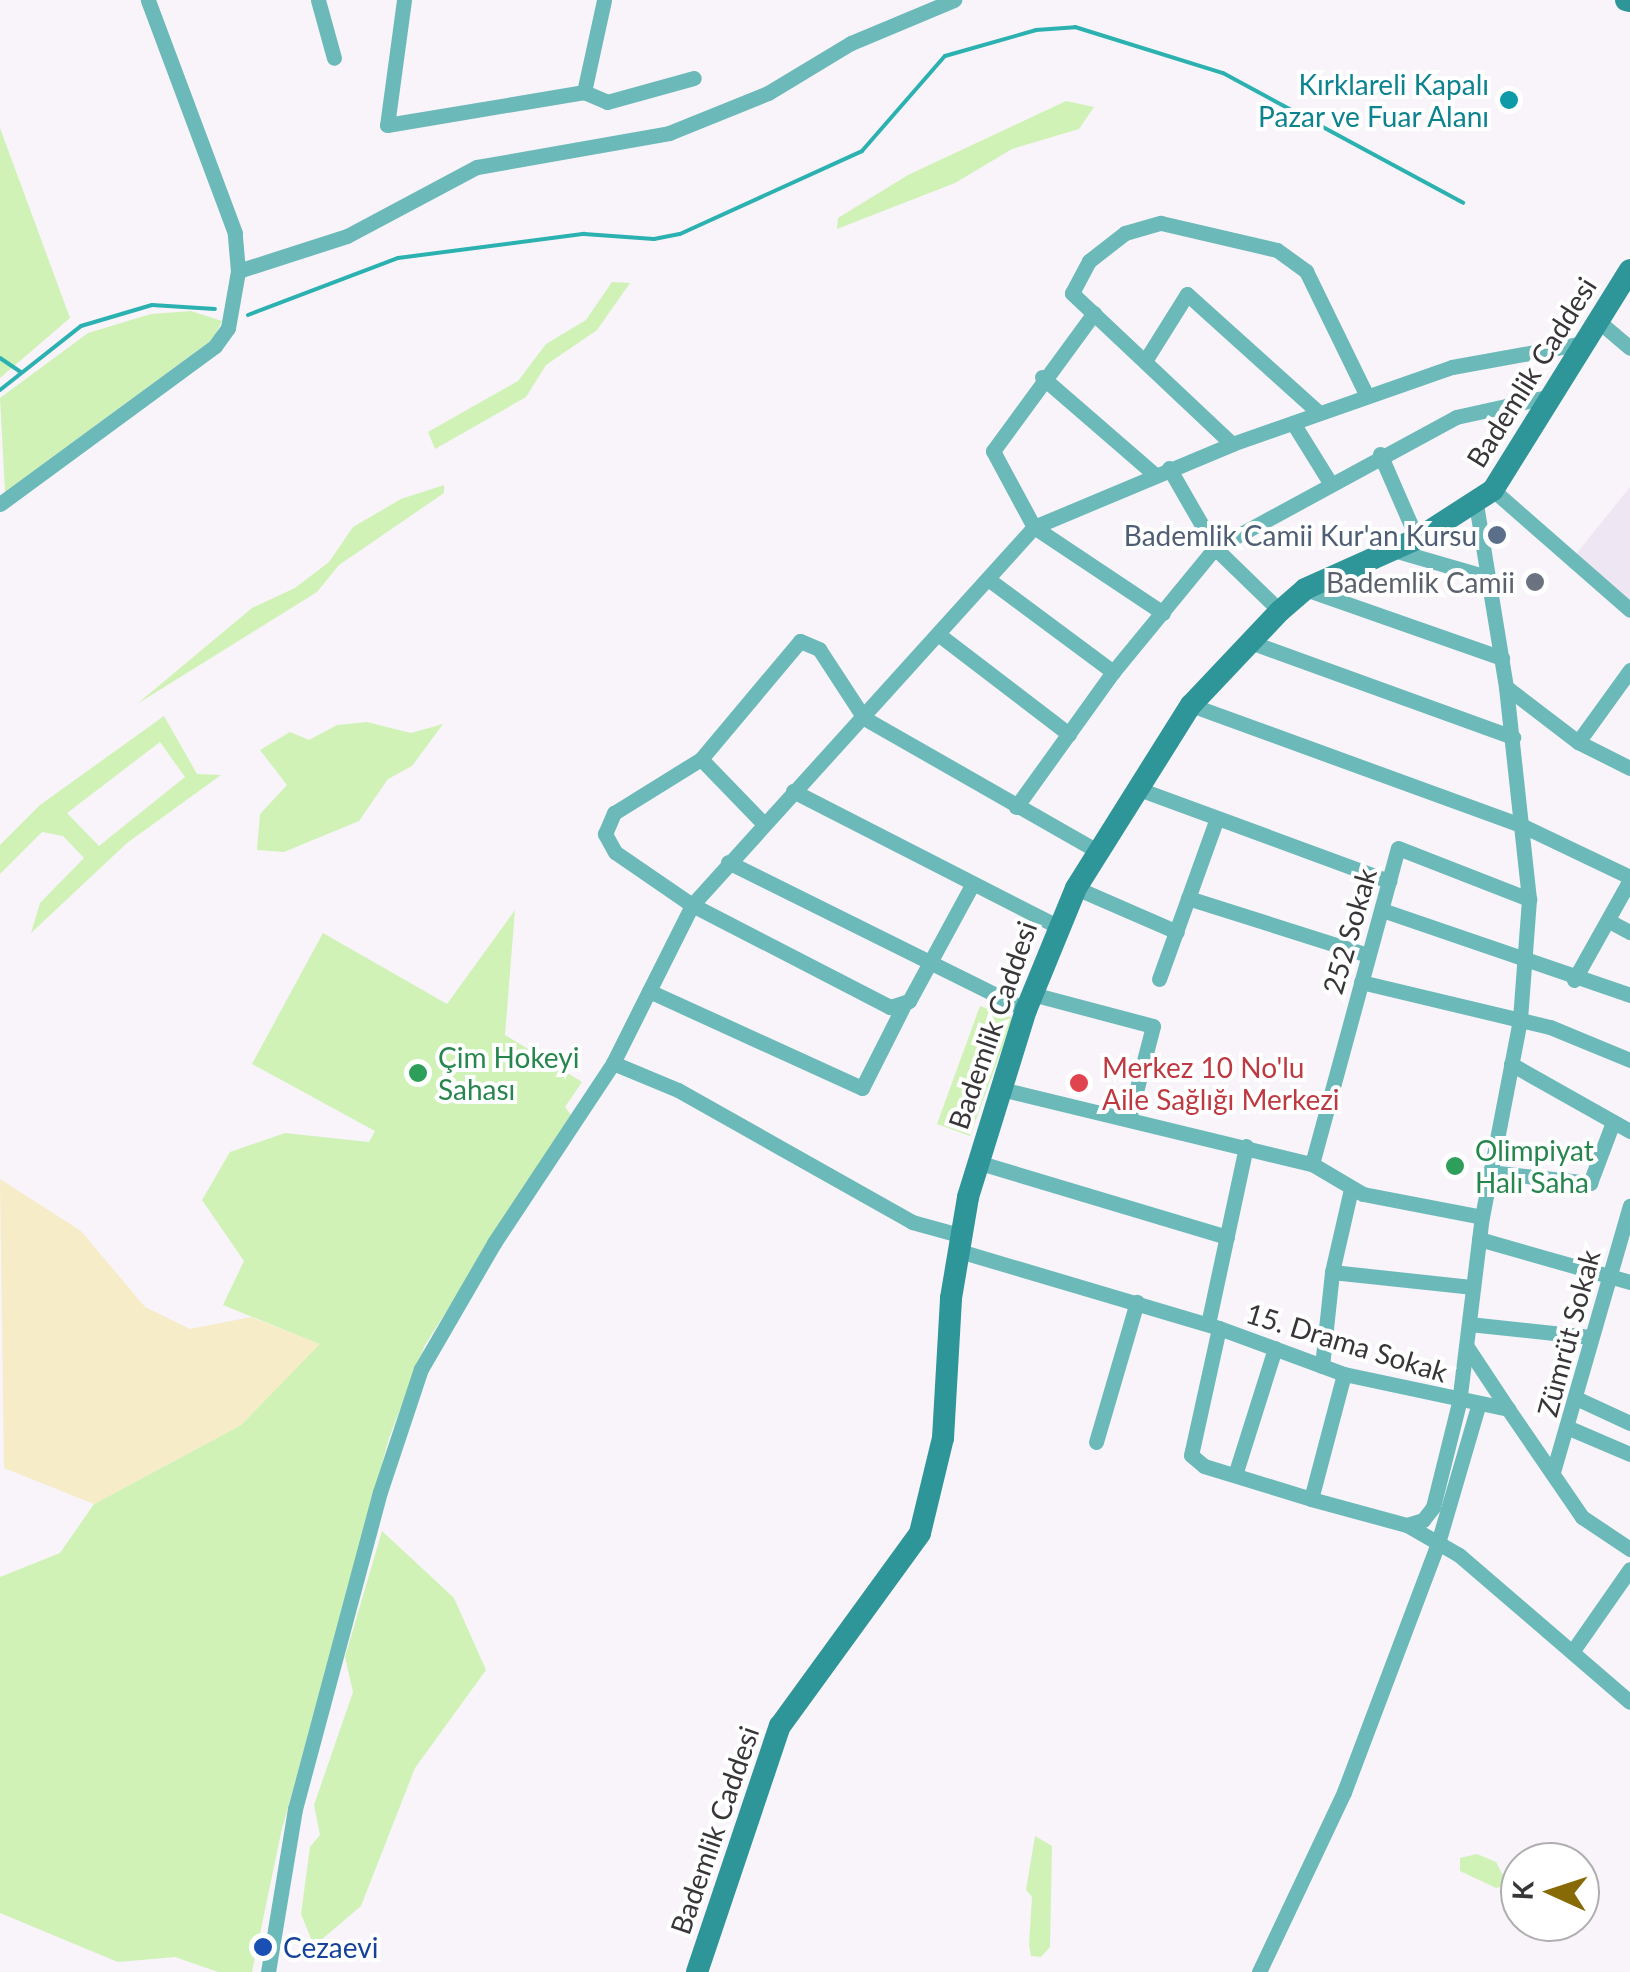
<!DOCTYPE html>
<meta charset="utf-8">
<style>
body{margin:0}
#map{position:relative;width:1630px;height:1972px;overflow:hidden;background:#f8f4fa;font-family:Lato,sans-serif}
div>[style]{position:absolute}
[style*='--x']{left:calc(var(--x)*1px);top:calc(var(--y)*1px);width:calc(var(--w)*1px);rotate:calc(var(--a)*1deg)}
.built>*{inset:0;background:#efe6f3}
.green>*{inset:0;background:#d0f2b6}
.sand>*{inset:0;background:#f6ecc7}
.stream>*{height:4px;margin:-2px;padding:0 2px;transform-origin:2px;border-radius:2px;background:#2cb1b1}
.street>*{height:15px;margin:-7.5px;padding:0 7.5px;transform-origin:7.5px;border-radius:7.5px;background:#6cb9ba}
.secondary>*{height:22px;margin:-11px;padding:0 11px;transform-origin:11px;border-radius:11px;background:#2e9698}
.dots>*{width:28px;height:28px;translate:-50% -50%;box-sizing:border-box;border:5px solid #fff;border-radius:50%}
span{translate:-50% -50%;white-space:nowrap;text-align:center;line-height:1.15;-webkit-text-stroke:8px #fff;paint-order:stroke}
.culture-label{font-size:28px;color:#0d838f}
.right{translate:-100% -50%;text-align:right}
.street-label{font-size:28px;color:#383638}
.service-label{font-size:28px;color:#4e5e75}
.worship-label{font-size:28px;color:#5b616d}
.leisure-label{font-size:28px;color:#27864d}
.left{translate:0 -50%;text-align:left}
.health-label{font-size:28px;color:#be3a42}
.transit-label{font-size:28px;color:#164399}
.north{position:absolute;left:1500px;top:1842px;width:100px;height:100px;box-sizing:border-box;background:#fff;border:2px solid #afafaf;border-radius:50%;rotate:273deg;font-size:28px;font-weight:700;line-height:40px;text-align:center;color:#383638}
.north::after{content:'';display:block;margin:auto;width:35px;height:45px;background:#876a06;clip-path:polygon(50% 0,100% 100%,50% 72%,0 100%)}
</style>
<div id="map">
<div class="built">
<div style="clip-path:polygon(1630px 487px,1630px 610px,1572px 559px)"></div>
</div>
<div class="green">
<div style="clip-path:polygon(1066px 101px,1094px 107px,1079px 129px,1012px 149px,955px 183px,837px 229px,838px 218px,908px 175px)"></div>
<div style="clip-path:polygon(0 128px,70px 318px,0 378px)"></div>
<div style="clip-path:polygon(612px 282px,630px 283px,597px 330px,546px 365px,526px 397px,435px 449px,428px 432px,518px 381px,546px 344px,586px 320px)"></div>
<div style="clip-path:polygon(191px 311px,222px 321px,213px 339px,5px 492px,0 398px,88px 333px,151px 314px)"></div>
<div style="clip-path:polygon(444px 485px,444px 493px,339px 565px,317px 592px,137px 704px,252px 608px,295px 588px,329px 562px,353px 527px,401px 499px)"></div>
<div style="clip-path:polygon(evenodd,164px 716px,197px 774px,221px 775px,127px 843px,31px 933px,40px 903px,84px 858px,63px 836px,42px 832px,0 874px,0 845px,40px 805px,164px 716px,160px 742px,185px 777px,99px 846px,67px 813px,160px 742px)"></div>
<div style="clip-path:polygon(367px 722px,411px 733px,443px 724px,412px 766px,388px 779px,359px 821px,284px 852px,257px 850px,260px 814px,287px 785px,260px 750px,290px 732px,309px 740px,337px 725px)"></div>
<div style="clip-path:polygon(515px 910px,505px 1035px,582px 1082px,565px 1107px,571px 1115px,425px 1345px,389px 1438px,281px 1833px,252px 1972px,218px 1972px,175px 1957px,118px 1962px,0 1913px,0 1577px,60px 1553px,94px 1504px,241px 1425px,319px 1344px,223px 1305px,244px 1261px,202px 1200px,230px 1152px,285px 1133px,369px 1142px,375px 1131px,252px 1064px,323px 933px,447px 1004px)"></div>
<div style="clip-path:polygon(980px 1006px,1013px 1018px,970px 1136px,937px 1124px)"></div>
<div style="clip-path:polygon(382px 1531px,454px 1598px,486px 1670px,415px 1768px,361px 1906px,314px 1946px,301px 1914px,310px 1847px,320px 1835px,314px 1805px,353px 1692px,345px 1657px)"></div>
<div style="clip-path:polygon(1035px 1836px,1052px 1846px,1050px 1947px,1041px 1957px,1031px 1956px,1029px 1944px,1032px 1897px,1026px 1890px)"></div>
<div style="clip-path:polygon(1477px 1854px,1496px 1862px,1508px 1885px,1496px 1888px,1460px 1871px,1460px 1858px)"></div>
</div>
<div class="sand">
<div style="clip-path:polygon(0 1179px,81px 1231px,145px 1307px,190px 1329px,251px 1317px,320px 1344px,241px 1425px,94px 1504px,4px 1468px)"></div>
</div>
<div class="stream">
<div style="--x:248;--y:315;--w:160;--a:-20.8"></div>
<div style="--x:398;--y:258;--w:188;--a:-7.4"></div>
<div style="--x:584;--y:234;--w:70;--a:4.1"></div>
<div style="--x:654;--y:239;--w:26;--a:-11"></div>
<div style="--x:680;--y:234;--w:200;--a:-24.5"></div>
<div style="--x:862;--y:151;--w:126;--a:-48.9"></div>
<div style="--x:945;--y:56;--w:95;--a:-15.9"></div>
<div style="--x:1036;--y:30;--w:39;--a:-4"></div>
<div style="--x:1075;--y:27;--w:155;--a:17.3"></div>
<div style="--x:1223;--y:73;--w:273;--a:28.4"></div>
<div style="--x:0;--y:358;--w:25;--a:34"></div>
<div style="--x:0;--y:390;--w:103;--a:-38.3"></div>
<div style="--x:81;--y:326;--w:74;--a:-16.5"></div>
<div style="--x:152;--y:305;--w:63;--a:3.6"></div>
</div>
<div class="street">
<div style="--x:318;--y:0;--w:60;--a:74.6"></div>
<div style="--x:404;--y:0;--w:126;--a:97.7"></div>
<div style="--x:387;--y:125;--w:200;--a:-9.5"></div>
<div style="--x:584;--y:92;--w:94;--a:-77.7"></div>
<div style="--x:584;--y:92;--w:25;--a:23"></div>
<div style="--x:607;--y:102;--w:90;--a:-15.4"></div>
<div style="--x:238;--y:271;--w:114;--a:-17.8"></div>
<div style="--x:347;--y:236;--w:147;--a:-28"></div>
<div style="--x:477;--y:167;--w:195;--a:-10"></div>
<div style="--x:669;--y:133;--w:107;--a:-22"></div>
<div style="--x:768;--y:93;--w:97;--a:-31.1"></div>
<div style="--x:851;--y:43;--w:112;--a:-22.7"></div>
<div style="--x:1094;--y:313;--w:171;--a:126.2"></div>
<div style="--x:993;--y:451;--w:86;--a:61.7"></div>
<div style="--x:1034;--y:527;--w:155;--a:33.7"></div>
<div style="--x:1597;--y:320;--w:43;--a:40.3"></div>
<div style="--x:1145;--y:361;--w:79;--a:-57.9"></div>
<div style="--x:1187;--y:294;--w:178;--a:42"></div>
<div style="--x:1042;--y:377;--w:148;--a:40.9"></div>
<div style="--x:1293;--y:423;--w:68;--a:58.2"></div>
<div style="--x:1232;--y:444;--w:220;--a:-136.7"></div>
<div style="--x:1072;--y:293;--w:36;--a:-62"></div>
<div style="--x:1089;--y:261;--w:46;--a:-37.9"></div>
<div style="--x:1125;--y:233;--w:37;--a:-16"></div>
<div style="--x:1161;--y:223;--w:119;--a:13.1"></div>
<div style="--x:1277;--y:250;--w:36;--a:36"></div>
<div style="--x:1306;--y:271;--w:139;--a:64"></div>
<div style="--x:1380;--y:454;--w:93;--a:66.5"></div>
<div style="--x:1169;--y:468;--w:92;--a:60.1"></div>
<div style="--x:1215;--y:548;--w:91;--a:44.1"></div>
<div style="--x:1493;--y:490;--w:182;--a:41.2"></div>
<div style="--x:0;--y:504;--w:267;--a:-36.3"></div>
<div style="--x:215;--y:346;--w:22;--a:-54"></div>
<div style="--x:228;--y:328;--w:58;--a:-80"></div>
<div style="--x:238;--y:271;--w:38;--a:-95"></div>
<div style="--x:235;--y:233;--w:249;--a:-110.5"></div>
<div style="--x:1390;--y:549;--w:101;--a:16.1"></div>
<div style="--x:988;--y:579;--w:156;--a:36.6"></div>
<div style="--x:1305;--y:589;--w:209;--a:19.3"></div>
<div style="--x:938;--y:634;--w:165;--a:37.4"></div>
<div style="--x:1250;--y:642;--w:280;--a:19.9"></div>
<div style="--x:1506;--y:687;--w:91;--a:37.4"></div>
<div style="--x:1578;--y:742;--w:58;--a:26.6"></div>
<div style="--x:1191;--y:705;--w:353;--a:20"></div>
<div style="--x:1523;--y:826;--w:119;--a:25.5"></div>
<div style="--x:1578;--y:742;--w:89;--a:-54.2"></div>
<div style="--x:701;--y:759;--w:89;--a:45.9"></div>
<div style="--x:1136;--y:788;--w:270;--a:20.2"></div>
<div style="--x:793;--y:791;--w:297;--a:27.1"></div>
<div style="--x:1016;--y:807;--w:166;--a:-54.3"></div>
<div style="--x:1113;--y:672;--w:161;--a:-50.6"></div>
<div style="--x:1215;--y:548;--w:274;--a:-28.5"></div>
<div style="--x:1456;--y:417;--w:93;--a:-12.4"></div>
<div style="--x:728;--y:862;--w:333;--a:26.4"></div>
<div style="--x:972;--y:885;--w:132;--a:118.5"></div>
<div style="--x:909;--y:1001;--w:20;--a:162"></div>
<div style="--x:890;--y:1007;--w:223;--a:-152.7"></div>
<div style="--x:692;--y:905;--w:93;--a:-145.5"></div>
<div style="--x:615;--y:852;--w:21;--a:-119"></div>
<div style="--x:605;--y:834;--w:23;--a:-67"></div>
<div style="--x:614;--y:813;--w:102;--a:-31.8"></div>
<div style="--x:701;--y:759;--w:154;--a:-50"></div>
<div style="--x:800;--y:641;--w:21;--a:23"></div>
<div style="--x:819;--y:649;--w:82;--a:56.9"></div>
<div style="--x:864;--y:718;--w:268;--a:29.7"></div>
<div style="--x:1076;--y:888;--w:110;--a:23.5"></div>
<div style="--x:1188;--y:898;--w:189;--a:17.6"></div>
<div style="--x:1382;--y:910;--w:262;--a:18.9"></div>
<div style="--x:1609;--y:921;--w:24;--a:28"></div>
<div style="--x:1159;--y:979;--w:168;--a:-70.2"></div>
<div style="--x:1574;--y:980;--w:115;--a:-60.8"></div>
<div style="--x:1361;--y:982;--w:194;--a:13.4"></div>
<div style="--x:1550;--y:1027;--w:87;--a:22.4"></div>
<div style="--x:649;--y:991;--w:234;--a:24.5"></div>
<div style="--x:862;--y:1088;--w:93;--a:-63.2"></div>
<div style="--x:1032;--y:994;--w:125;--a:14.8"></div>
<div style="--x:1153;--y:1026;--w:96;--a:104.5"></div>
<div style="--x:613;--y:1063;--w:70;--a:22.6"></div>
<div style="--x:678;--y:1090;--w:269;--a:29.4"></div>
<div style="--x:912;--y:1222;--w:49;--a:15.5"></div>
<div style="--x:1511;--y:1064;--w:137;--a:29.4"></div>
<div style="--x:1001;--y:1089;--w:320;--a:13.6"></div>
<div style="--x:1312;--y:1164;--w:59;--a:30.5"></div>
<div style="--x:1363;--y:1194;--w:121;--a:10.9"></div>
<div style="--x:977;--y:1162;--w:261;--a:16.7"></div>
<div style="--x:1312;--y:1164;--w:327;--a:-74.8"></div>
<div style="--x:1398;--y:848;--w:141;--a:21.3"></div>
<div style="--x:1489;--y:1172;--w:102;--a:6.2"></div>
<div style="--x:1590;--y:1183;--w:65;--a:-69.3"></div>
<div style="--x:1479;--y:1239;--w:157;--a:15.9"></div>
<div style="--x:956;--y:1250;--w:274;--a:16.5"></div>
<div style="--x:1219;--y:1328;--w:133;--a:20.2"></div>
<div style="--x:1344;--y:1374;--w:168;--a:12"></div>
<div style="--x:1508;--y:1409;--w:131;--a:55.6"></div>
<div style="--x:1582;--y:1517;--w:58;--a:33.7"></div>
<div style="--x:1332;--y:1272;--w:142;--a:6.1"></div>
<div style="--x:1208;--y:1324;--w:182;--a:-77.9"></div>
<div style="--x:1469;--y:1324;--w:122;--a:6.1"></div>
<div style="--x:1219;--y:1328;--w:130;--a:102.4"></div>
<div style="--x:1191;--y:1455;--w:17;--a:40"></div>
<div style="--x:1204;--y:1466;--w:112;--a:17.1"></div>
<div style="--x:1311;--y:1499;--w:129;--a:-75.2"></div>
<div style="--x:1467;--y:1347;--w:74;--a:56.5"></div>
<div style="--x:1322;--y:1366;--w:95;--a:-83.9"></div>
<div style="--x:1332;--y:1272;--w:85;--a:-77.1"></div>
<div style="--x:1578;--y:1399;--w:57;--a:24.8"></div>
<div style="--x:1569;--y:1428;--w:66;--a:23.1"></div>
<div style="--x:1096;--y:1442;--w:146;--a:-73.7"></div>
<div style="--x:1553;--y:1472;--w:277;--a:-73.9"></div>
<div style="--x:1235;--y:1475;--w:133;--a:-72.5"></div>
<div style="--x:1311;--y:1499;--w:99;--a:15.2"></div>
<div style="--x:1407;--y:1525;--w:17;--a:-17"></div>
<div style="--x:1423;--y:1520;--w:16;--a:-52"></div>
<div style="--x:1433;--y:1507;--w:107;--a:-76"></div>
<div style="--x:1459;--y:1403;--w:187;--a:-83"></div>
<div style="--x:1482;--y:1217;--w:202;--a:-79.1"></div>
<div style="--x:1520;--y:1019;--w:120;--a:-85.7"></div>
<div style="--x:1529;--y:899;--w:213;--a:-96.2"></div>
<div style="--x:1506;--y:687;--w:186;--a:-99.3"></div>
<div style="--x:1407;--y:1525;--w:60;--a:30"></div>
<div style="--x:1459;--y:1555;--w:225;--a:40.7"></div>
<div style="--x:1572;--y:1652;--w:101;--a:-55.1"></div>
<div style="--x:268;--y:1972;--w:165;--a:-80.6"></div>
<div style="--x:295;--y:1809;--w:328;--a:-75"></div>
<div style="--x:380;--y:1492;--w:130;--a:-71.6"></div>
<div style="--x:421;--y:1369;--w:146;--a:-59.9"></div>
<div style="--x:494;--y:1243;--w:216;--a:-56.5"></div>
<div style="--x:613;--y:1063;--w:177;--a:-63.4"></div>
<div style="--x:692;--y:905;--w:510;--a:-47.86"></div>
<div style="--x:1034;--y:527;--w:215;--a:-22.7"></div>
<div style="--x:1232;--y:444;--w:233;--a:-19.3"></div>
<div style="--x:1452;--y:367;--w:129;--a:-10.3"></div>
<div style="--x:1259;--y:1972;--w:199;--a:-64.7"></div>
<div style="--x:1344;--y:1792;--w:266;--a:-69.3"></div>
<div style="--x:1438;--y:1543;--w:143;--a:-73.7"></div>
</div>
<div class="secondary">
<div style="--x:1626;--y:0;--w:4;--a:14"></div>
<div style="--x:697;--y:1972;--w:260;--a:-71.4"></div>
<div style="--x:780;--y:1726;--w:238;--a:-54"></div>
<div style="--x:920;--y:1533;--w:98;--a:-76.4"></div>
<div style="--x:943;--y:1438;--w:140;--a:-86.7"></div>
<div style="--x:951;--y:1298;--w:102;--a:-80.4"></div>
<div style="--x:968;--y:1197;--w:196;--a:-72.8"></div>
<div style="--x:1026;--y:1010;--w:132;--a:-67.7"></div>
<div style="--x:1076;--y:888;--w:216;--a:-57.9"></div>
<div style="--x:1191;--y:705;--w:129;--a:-46.6"></div>
<div style="--x:1280;--y:611;--w:33;--a:-41"></div>
<div style="--x:1305;--y:589;--w:123;--a:-24.1"></div>
<div style="--x:1417;--y:539;--w:90;--a:-32.8"></div>
<div style="--x:1493;--y:490;--w:259;--a:-58.1"></div>
</div>
<div class="dots">
<div style="left:1509px;top:100px;background:#0f9aa8"></div>
<div style="left:1497px;top:535px;background:#5c6f8a"></div>
<div style="left:1535px;top:582px;background:#6b7280"></div>
<div style="left:418px;top:1073px;background:#2e9e5b"></div>
<div style="left:1079px;top:1083px;background:#e0444e"></div>
<div style="left:1455px;top:1166px;background:#2e9e5b"></div>
<div style="left:263px;top:1947px;background:#1a4fb4"></div>
</div>
<div class="culture-label">
<span class="right" style="left:1489px;top:100px">Kırklareli Kapalı<br>Pazar ve Fuar Alanı</span>
</div>
<div class="street-label">
<span style="left:1531px;top:372px;rotate:-58deg">Bademlik Caddesi</span>
<span style="left:1349px;top:931px;rotate:-74deg">252 Sokak</span>
<span style="left:992px;top:1025px;rotate:-71deg">Bademlik Caddesi</span>
<span style="left:1568px;top:1333px;rotate:-75deg">Zümrüt Sokak</span>
<span style="left:1347px;top:1342px;rotate:17deg">15. Drama Sokak</span>
<span style="left:714px;top:1830px;rotate:-71deg">Bademlik Caddesi</span>
</div>
<div class="service-label">
<span class="right" style="left:1477px;top:535px">Bademlik Camii Kur'an Kursu</span>
</div>
<div class="worship-label">
<span class="right" style="left:1515px;top:582px">Bademlik Camii</span>
</div>
<div class="leisure-label">
<span class="left" style="left:438px;top:1073px">Çim Hokeyi<br>Sahası</span>
<span class="left" style="left:1475px;top:1166px">Olimpiyat<br>Halı Saha</span>
</div>
<div class="health-label">
<span class="left" style="left:1102px;top:1083px">Merkez 10 No'lu<br>Aile Sağlığı Merkezi</span>
</div>
<div class="transit-label">
<span class="left" style="left:283px;top:1947px">Cezaevi</span>
</div>
<div class="north">K</div>
</div>
